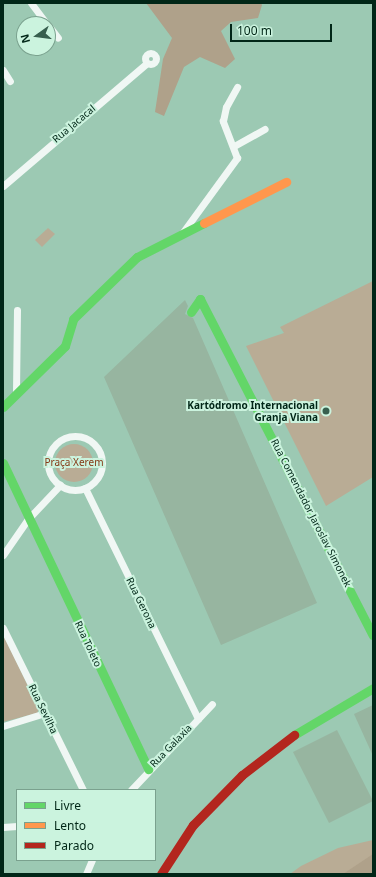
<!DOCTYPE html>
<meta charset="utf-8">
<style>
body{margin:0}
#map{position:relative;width:376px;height:877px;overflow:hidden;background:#9cc9b3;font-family:"Noto Sans",sans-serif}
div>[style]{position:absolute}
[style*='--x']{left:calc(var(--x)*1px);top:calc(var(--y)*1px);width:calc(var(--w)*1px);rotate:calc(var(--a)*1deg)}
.green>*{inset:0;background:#b9ac95}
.round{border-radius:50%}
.forest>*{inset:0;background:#afa18a}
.building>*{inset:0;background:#97b5a0}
.street>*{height:7px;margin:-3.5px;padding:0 3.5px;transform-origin:3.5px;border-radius:3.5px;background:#f0f7f4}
.street>.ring{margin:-3.5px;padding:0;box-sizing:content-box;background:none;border:7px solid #f0f7f4;border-radius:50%}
.fast>*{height:9px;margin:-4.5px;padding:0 4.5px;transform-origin:4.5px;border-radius:4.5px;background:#63d668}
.slow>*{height:9px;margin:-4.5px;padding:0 4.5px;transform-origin:4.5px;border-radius:4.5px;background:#ff974d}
.jam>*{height:9px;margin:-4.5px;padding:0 4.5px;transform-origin:4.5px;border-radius:4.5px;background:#b3261e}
.dots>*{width:11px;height:11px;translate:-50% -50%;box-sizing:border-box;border:2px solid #cbf3de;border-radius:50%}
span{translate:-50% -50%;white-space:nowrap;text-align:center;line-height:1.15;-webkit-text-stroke:4px #cbf3de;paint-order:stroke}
.street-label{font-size:10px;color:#012617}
.poi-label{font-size:10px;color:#012617;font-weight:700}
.right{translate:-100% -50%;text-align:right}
.park-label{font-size:10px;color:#853815}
.frame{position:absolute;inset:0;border:4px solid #012617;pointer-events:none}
.legend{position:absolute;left:16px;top:789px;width:140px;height:72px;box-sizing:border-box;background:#cbf3de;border:1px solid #7aa18e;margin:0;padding:5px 7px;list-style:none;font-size:12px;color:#012617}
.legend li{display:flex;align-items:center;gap:8px;height:20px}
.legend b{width:20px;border:1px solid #7aa18e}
.north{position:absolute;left:16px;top:16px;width:40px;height:40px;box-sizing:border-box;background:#cbf3de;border:1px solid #7aa18e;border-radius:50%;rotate:256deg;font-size:11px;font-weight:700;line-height:16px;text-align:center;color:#012617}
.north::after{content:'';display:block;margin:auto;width:14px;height:18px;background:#375f4e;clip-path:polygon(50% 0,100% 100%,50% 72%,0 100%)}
.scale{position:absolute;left:230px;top:24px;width:102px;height:18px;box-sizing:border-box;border:2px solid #012617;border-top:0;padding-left:5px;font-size:12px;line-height:14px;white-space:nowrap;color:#012617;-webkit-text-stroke:3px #cbf3de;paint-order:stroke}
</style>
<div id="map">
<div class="green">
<div style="clip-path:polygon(48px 228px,55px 234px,42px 247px,35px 240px)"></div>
<div style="clip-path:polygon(373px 281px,373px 477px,326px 506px,246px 346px,284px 333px,280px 327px)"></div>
<div class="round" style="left:55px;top:444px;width:38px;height:38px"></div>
<div style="clip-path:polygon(3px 634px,39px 709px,37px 713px,3px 722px)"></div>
<div style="clip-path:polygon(373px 840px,373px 874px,290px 874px,301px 866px,338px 848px)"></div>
</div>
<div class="forest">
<div style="clip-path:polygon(146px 3px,261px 3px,262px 5px,258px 18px,231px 22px,221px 31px,235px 59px,225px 68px,200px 57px,184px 67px,164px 116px,155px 112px,163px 59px,172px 38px)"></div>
<div style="clip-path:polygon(373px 854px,373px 874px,343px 874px)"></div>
</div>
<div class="building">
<div style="clip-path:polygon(185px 300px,188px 306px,185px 314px,193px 318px,317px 603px,221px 645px,104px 377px)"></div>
<div style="clip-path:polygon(373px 705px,373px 756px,354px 714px)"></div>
<div style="clip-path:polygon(337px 730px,373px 801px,329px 823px,293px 752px)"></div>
</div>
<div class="street">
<div style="--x:31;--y:3;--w:26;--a:53"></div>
<div style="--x:48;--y:25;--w:16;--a:52"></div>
<div class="ring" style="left:145.5px;top:53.5px;width:4px;height:4px"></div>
<div style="--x:3;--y:70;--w:13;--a:58"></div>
<div style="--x:234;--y:146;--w:35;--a:-29"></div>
<div style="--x:3;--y:186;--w:189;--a:-40.5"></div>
<div style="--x:183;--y:232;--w:92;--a:-53.9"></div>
<div style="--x:237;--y:158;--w:40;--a:-111"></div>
<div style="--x:223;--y:121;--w:14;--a:-78"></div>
<div style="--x:226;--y:107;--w:23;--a:-61"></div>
<div style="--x:16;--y:392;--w:82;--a:-89.3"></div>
<div class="ring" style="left:48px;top:436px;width:47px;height:47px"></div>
<div style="--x:85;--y:488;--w:257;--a:63.9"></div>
<div style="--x:3;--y:555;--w:44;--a:-55.2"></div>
<div style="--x:28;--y:519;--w:47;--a:-46.7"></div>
<div style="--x:3;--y:628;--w:181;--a:63.7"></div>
<div style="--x:3;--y:726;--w:44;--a:-17.2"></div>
<div style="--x:131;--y:790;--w:118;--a:-46.7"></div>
<div style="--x:3;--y:827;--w:14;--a:-4"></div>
<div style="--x:86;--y:874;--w:15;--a:-67"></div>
</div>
<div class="fast">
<div style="--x:191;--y:312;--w:16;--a:-55"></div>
<div style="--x:200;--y:299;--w:378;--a:62.8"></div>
<div style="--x:3;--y:407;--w:87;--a:-44.5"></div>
<div style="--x:65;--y:346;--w:28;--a:-73"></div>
<div style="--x:73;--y:319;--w:89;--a:-44.1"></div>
<div style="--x:137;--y:257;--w:75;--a:-26.9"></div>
<div style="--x:3;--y:463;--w:339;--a:64.6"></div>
<div style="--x:294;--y:735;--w:92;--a:-30.7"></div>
</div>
<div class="slow">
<div style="--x:204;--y:223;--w:92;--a:-26.6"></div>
</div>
<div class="jam">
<div style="--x:161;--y:874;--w:59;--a:-56.9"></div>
<div style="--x:193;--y:825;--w:70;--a:-45.6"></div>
<div style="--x:242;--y:775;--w:66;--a:-37.6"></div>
</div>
<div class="dots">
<div style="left:326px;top:411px;background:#375f4e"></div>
</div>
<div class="street-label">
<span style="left:74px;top:124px;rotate:-40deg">Rua Jacacal</span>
<span style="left:311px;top:513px;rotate:63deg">Rua Comendador Jaroslav Simonek</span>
<span style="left:141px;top:603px;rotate:64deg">Rua Gerona</span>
<span style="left:88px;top:644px;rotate:65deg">Rua Toleto</span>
<span style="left:43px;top:709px;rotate:64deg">Rua Sevilha</span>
<span style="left:171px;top:746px;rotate:-46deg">Rua Galaxia</span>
</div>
<div class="poi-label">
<span class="right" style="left:318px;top:411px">Kartódromo Internacional<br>Granja Viana</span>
</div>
<div class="park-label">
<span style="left:74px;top:463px">Praça Xerem</span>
</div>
<div class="frame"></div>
<ul class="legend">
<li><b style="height:5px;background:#63d668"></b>Livre</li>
<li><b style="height:5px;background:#ff974d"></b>Lento</li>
<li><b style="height:5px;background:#b3261e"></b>Parado</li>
</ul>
<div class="north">N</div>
<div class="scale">100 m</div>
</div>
